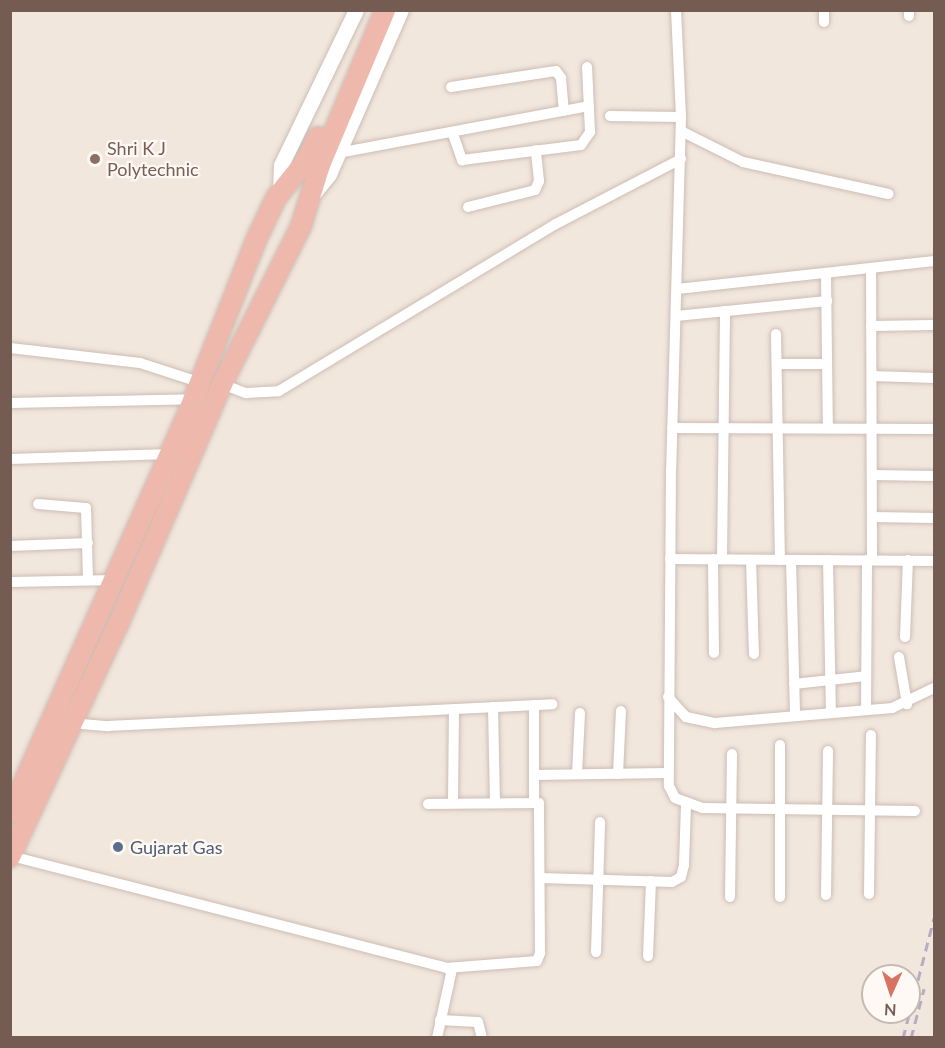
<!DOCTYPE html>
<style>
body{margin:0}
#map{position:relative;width:945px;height:1048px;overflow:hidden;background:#fbf5ee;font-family:Lato,sans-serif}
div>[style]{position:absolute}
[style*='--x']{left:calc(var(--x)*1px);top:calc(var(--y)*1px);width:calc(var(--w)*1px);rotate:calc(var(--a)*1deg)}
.residential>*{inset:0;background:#f2e7dd}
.roads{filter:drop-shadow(0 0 2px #cdbdb4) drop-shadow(0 0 2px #cdbdb4)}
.street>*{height:10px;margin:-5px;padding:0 5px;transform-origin:5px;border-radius:5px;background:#fff}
.secondary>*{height:15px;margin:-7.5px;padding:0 7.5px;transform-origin:7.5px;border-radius:7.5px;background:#fff}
.highway>*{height:20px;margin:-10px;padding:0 10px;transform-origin:10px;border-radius:10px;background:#eeb9ac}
.rail>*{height:3px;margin-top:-1.5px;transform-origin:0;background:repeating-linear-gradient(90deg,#b8acc5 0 9px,transparent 0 15px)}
.dots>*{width:16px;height:16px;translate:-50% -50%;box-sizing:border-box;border:3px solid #fef9f4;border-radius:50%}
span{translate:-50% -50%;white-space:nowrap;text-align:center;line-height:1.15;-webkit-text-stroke:4.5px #fef9f4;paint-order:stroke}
.education-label{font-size:18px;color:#785e54}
.left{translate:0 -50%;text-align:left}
.service-label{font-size:18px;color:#4e5e75}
.frame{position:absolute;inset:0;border:12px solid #755c52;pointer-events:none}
.north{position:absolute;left:861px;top:964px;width:60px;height:60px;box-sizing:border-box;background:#fef9f4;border:2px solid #c7bab3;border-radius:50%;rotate:183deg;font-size:16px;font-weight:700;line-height:24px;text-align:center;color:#755c52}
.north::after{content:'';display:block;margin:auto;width:21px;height:27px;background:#d77461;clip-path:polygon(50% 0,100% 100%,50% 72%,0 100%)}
</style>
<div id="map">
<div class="residential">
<div style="clip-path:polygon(evenodd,10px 11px,934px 11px,934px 1037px,11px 1037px,10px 11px,873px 976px,909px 976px,909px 1012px,873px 1012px,873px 976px)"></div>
</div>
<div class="roads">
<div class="street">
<div style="--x:676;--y:10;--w:107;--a:87.3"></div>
<div style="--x:681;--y:117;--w:352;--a:91.6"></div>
<div style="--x:671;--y:469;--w:317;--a:90.4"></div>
<div style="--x:669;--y:786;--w:13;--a:63"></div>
<div style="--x:675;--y:798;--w:29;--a:20"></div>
<div style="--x:702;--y:808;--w:213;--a:0.8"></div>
<div style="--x:824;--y:10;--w:12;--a:90"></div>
<div style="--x:909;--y:10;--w:6;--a:90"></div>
<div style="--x:451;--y:87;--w:106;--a:-8.7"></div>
<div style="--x:556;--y:71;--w:9;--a:54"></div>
<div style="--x:561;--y:78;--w:33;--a:85"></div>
<div style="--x:610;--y:116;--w:71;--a:0.8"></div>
<div style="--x:681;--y:131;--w:69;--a:26.6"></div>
<div style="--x:743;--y:162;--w:149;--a:12.4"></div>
<div style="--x:453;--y:134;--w:28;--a:71"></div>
<div style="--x:462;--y:160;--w:120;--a:-7.2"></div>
<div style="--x:581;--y:145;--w:16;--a:-55"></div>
<div style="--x:590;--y:132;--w:65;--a:-92.6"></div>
<div style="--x:338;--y:153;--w:255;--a:-10.6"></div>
<div style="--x:468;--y:207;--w:69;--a:-14.2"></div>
<div style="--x:535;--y:190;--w:10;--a:-66"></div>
<div style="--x:539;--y:181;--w:31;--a:-96"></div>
<div style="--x:871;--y:269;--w:291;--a:89.8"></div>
<div style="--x:826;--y:274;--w:154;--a:89.3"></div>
<div style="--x:677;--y:289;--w:259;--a:-6.2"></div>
<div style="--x:676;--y:316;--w:152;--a:-5.7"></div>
<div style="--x:871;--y:326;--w:63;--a:-0.9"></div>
<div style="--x:776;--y:334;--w:226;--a:89"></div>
<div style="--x:10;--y:348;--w:131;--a:6.6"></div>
<div style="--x:140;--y:363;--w:65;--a:17.9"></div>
<div style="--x:777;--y:364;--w:50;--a:0"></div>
<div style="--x:872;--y:376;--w:62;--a:1.8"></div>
<div style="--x:222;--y:384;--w:26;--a:21"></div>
<div style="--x:246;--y:393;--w:33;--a:-3"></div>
<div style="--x:279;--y:391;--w:323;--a:-31.1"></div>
<div style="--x:556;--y:224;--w:141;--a:-27.5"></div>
<div style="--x:10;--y:403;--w:184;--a:-1.2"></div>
<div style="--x:672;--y:428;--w:262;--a:0.2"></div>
<div style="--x:10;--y:459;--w:160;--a:-1.8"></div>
<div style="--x:872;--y:475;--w:62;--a:0.9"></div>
<div style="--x:38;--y:504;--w:48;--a:4.8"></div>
<div style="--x:86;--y:508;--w:71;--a:88.4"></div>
<div style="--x:872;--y:517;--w:62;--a:0.9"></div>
<div style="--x:10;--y:546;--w:78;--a:-2.2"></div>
<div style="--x:670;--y:559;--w:264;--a:0.4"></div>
<div style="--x:713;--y:559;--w:94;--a:89.4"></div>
<div style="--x:722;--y:559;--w:248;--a:-89.3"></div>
<div style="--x:751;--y:560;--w:94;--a:88.2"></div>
<div style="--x:791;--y:560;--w:156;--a:88.5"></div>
<div style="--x:828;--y:560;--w:153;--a:88.9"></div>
<div style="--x:10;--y:582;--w:107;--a:-1.1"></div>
<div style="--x:905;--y:637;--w:77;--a:-87.8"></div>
<div style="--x:899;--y:657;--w:48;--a:80.3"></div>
<div style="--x:794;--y:684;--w:72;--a:-6.3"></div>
<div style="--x:668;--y:697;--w:27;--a:48"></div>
<div style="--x:686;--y:717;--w:30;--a:12"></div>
<div style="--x:715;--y:723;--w:178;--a:-4.8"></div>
<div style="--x:892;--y:708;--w:47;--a:-25.5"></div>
<div style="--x:534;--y:705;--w:97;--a:90"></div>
<div style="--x:493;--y:707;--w:96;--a:88.8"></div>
<div style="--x:866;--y:710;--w:150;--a:-89.6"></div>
<div style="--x:70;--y:723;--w:38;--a:5"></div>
<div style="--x:108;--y:726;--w:445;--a:-2.8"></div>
<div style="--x:780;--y:745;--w:152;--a:90"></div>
<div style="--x:577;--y:774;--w:61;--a:-87.2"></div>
<div style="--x:618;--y:774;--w:63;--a:-87.3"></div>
<div style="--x:534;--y:775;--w:133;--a:-0.9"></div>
<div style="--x:453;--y:803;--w:94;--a:-89.4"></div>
<div style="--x:11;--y:856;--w:449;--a:14.4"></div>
<div style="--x:446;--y:968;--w:91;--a:-4.4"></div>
<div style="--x:537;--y:961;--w:9;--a:-69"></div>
<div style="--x:540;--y:953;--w:150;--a:-90.4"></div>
<div style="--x:539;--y:803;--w:111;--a:179.5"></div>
<div style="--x:541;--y:878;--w:131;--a:1.7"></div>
<div style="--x:672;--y:882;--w:10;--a:-29"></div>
<div style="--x:681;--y:877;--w:12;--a:-76"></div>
<div style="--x:684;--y:865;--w:61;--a:-88.1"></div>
<div style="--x:869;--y:894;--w:159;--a:-89.3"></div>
<div style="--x:826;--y:895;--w:144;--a:-89.2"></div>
<div style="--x:730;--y:897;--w:143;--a:-89.2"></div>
<div style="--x:596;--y:952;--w:130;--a:-88.2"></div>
<div style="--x:648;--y:956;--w:75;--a:-87.7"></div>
<div style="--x:440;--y:1020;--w:38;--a:3"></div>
<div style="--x:478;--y:1022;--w:16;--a:76"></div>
<div style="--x:437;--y:1038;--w:71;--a:-77.7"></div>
</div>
<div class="secondary">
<div style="--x:280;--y:193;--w:28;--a:-88"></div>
<div style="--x:281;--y:165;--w:172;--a:-64.2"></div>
<div style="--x:313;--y:194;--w:26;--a:-51"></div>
<div style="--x:329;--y:174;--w:179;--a:-66.3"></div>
</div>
<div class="highway">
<div style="--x:10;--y:813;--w:438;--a:-66"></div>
<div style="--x:188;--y:413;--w:188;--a:-68.5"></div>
<div style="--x:257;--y:238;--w:44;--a:-64.6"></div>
<div style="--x:276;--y:198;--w:51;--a:-51.3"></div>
<div style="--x:308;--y:158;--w:23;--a:-65"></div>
<div style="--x:10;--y:857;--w:254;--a:-65.1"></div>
<div style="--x:117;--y:627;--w:265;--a:-66.6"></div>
<div style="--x:222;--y:384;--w:177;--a:-63.4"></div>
<div style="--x:301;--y:226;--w:64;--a:-72.7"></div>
<div style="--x:320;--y:165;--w:168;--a:-67.2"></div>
</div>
</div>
<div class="rail">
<div style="--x:903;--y:1038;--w:124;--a:-75.5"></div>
<div style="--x:911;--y:1038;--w:51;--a:-75.1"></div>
</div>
<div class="dots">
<div style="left:95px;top:159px;background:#8d6e63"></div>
<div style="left:118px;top:847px;background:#5c6f8a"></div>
</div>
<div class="education-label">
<span class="left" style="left:107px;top:159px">Shri K J<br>Polytechnic</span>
</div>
<div class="service-label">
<span class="left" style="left:130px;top:847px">Gujarat Gas</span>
</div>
<div class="frame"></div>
<div class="north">N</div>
</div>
